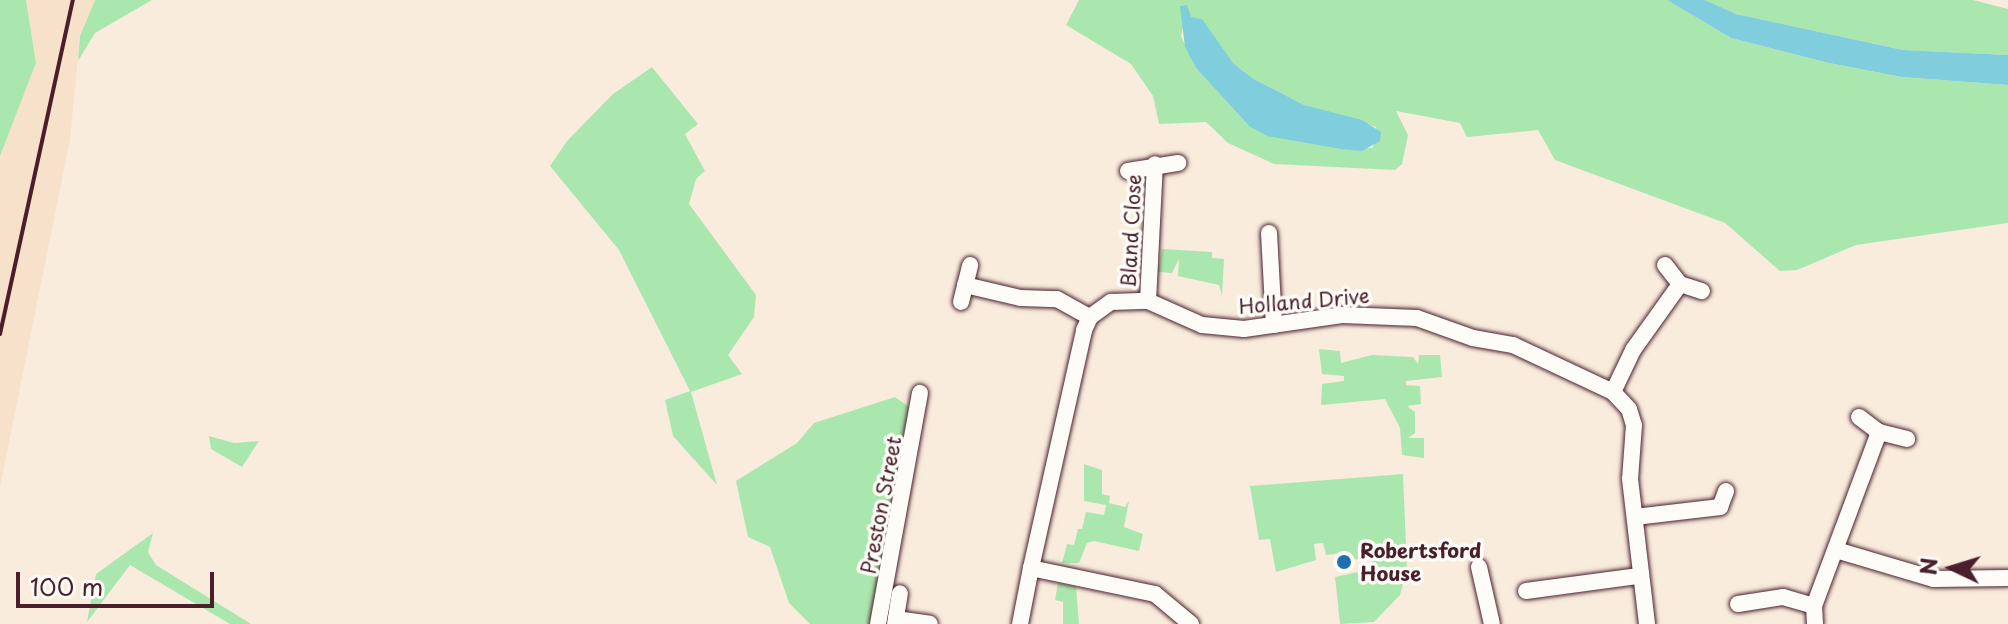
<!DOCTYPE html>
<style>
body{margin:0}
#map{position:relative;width:2008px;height:624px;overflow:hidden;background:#f9ecdd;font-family:"Playpen Sans",sans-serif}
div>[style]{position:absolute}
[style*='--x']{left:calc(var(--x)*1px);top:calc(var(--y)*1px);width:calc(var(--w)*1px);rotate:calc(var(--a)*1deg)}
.built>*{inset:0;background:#f7e1cb}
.green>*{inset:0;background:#aae7ae}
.water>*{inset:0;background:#7fcddd}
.roads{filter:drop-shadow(0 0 2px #4a1f2b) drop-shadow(0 0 2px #4a1f2b)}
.minor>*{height:16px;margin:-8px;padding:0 8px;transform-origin:8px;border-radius:8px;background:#fdfcf7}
.rail>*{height:4px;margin:-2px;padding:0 2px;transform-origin:2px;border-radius:2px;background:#4a1f2b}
.dots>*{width:22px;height:22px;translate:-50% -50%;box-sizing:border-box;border:4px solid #fdfcf7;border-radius:50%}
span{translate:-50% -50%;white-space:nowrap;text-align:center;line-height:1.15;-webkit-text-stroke:7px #fdfcf7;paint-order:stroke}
.street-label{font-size:20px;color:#4a1f2b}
.poi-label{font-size:20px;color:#4a1f2b;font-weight:700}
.left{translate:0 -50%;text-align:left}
.north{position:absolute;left:1912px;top:528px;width:80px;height:80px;-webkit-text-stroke:6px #fdfcf7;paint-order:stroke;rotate:274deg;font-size:22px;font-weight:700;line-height:32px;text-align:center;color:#4a1f2b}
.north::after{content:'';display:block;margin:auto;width:28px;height:36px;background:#4a1f2b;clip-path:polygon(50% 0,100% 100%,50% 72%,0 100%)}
.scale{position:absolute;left:16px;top:572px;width:198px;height:36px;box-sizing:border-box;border:4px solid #4a1f2b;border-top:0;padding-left:10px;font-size:24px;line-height:28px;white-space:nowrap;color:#4a1f2b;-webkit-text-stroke:6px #fdfcf7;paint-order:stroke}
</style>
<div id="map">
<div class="built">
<div style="clip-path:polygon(26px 0,95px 0,80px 36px,70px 140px,0 487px,0 156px,36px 63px)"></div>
</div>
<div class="green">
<div style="clip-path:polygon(0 0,26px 0,36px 63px,0 156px)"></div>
<div style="clip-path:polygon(95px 0,152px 0,95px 33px,78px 61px,80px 36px)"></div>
<div style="clip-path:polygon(evenodd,1079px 0,1667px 0,1731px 38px,1829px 63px,1902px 77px,2008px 85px,2008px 223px,1856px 245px,1797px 270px,1780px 271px,1725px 223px,1555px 160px,1538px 130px,1467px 137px,1460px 123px,1396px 111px,1408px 135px,1402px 164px,1395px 170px,1274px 164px,1228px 143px,1206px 122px,1159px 124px,1153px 96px,1131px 64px,1066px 25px,1079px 0,1184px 24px,1252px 78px,1304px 105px,1376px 127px,1373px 148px,1341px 149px,1249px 126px,1196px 68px,1181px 36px,1184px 24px)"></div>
<div style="clip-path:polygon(1705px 0,1973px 0,2008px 9px,2008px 55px,1903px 50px,1736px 14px)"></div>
<div style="clip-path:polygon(652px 67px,698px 124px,685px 134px,705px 171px,696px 179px,689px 204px,756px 295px,754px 317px,728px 355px,742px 374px,691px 392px,717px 485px,673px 436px,665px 400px,690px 391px,619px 250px,550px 166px,567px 141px,613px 94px)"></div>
<div style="clip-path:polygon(1162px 249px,1212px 252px,1212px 258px,1224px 259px,1222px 296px,1219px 285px,1178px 276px,1179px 259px,1172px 273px,1158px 272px)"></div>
<div style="clip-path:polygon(1319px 349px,1340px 351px,1341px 363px,1372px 355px,1413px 357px,1418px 364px,1419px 355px,1440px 355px,1442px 377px,1406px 381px,1406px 385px,1420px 386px,1421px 404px,1407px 406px,1415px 412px,1415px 433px,1408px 438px,1424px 438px,1424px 458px,1402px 455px,1400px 428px,1385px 399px,1321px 405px,1322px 384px,1344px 381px,1344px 376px,1322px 374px)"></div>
<div style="clip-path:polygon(895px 397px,912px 409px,873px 624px,810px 624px,789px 603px,770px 547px,748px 537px,736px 481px,797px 443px,814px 423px)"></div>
<div style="clip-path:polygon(209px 436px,234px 443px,259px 441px,242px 467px,211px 449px)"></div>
<div style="clip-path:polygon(1084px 464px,1102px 470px,1102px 494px,1110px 496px,1109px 503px,1125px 507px,1129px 501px,1124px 527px,1143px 534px,1139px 551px,1094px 541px,1087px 543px,1079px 563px,1062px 563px,1067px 544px,1074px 545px,1078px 529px,1082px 529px,1086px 512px,1104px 515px,1106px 505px,1084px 501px)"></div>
<div style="clip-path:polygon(1403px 474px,1407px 568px,1400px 595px,1374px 622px,1340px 624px,1335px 577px,1371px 569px,1373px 563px,1369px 558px,1350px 560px,1348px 552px,1326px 555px,1323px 543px,1314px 544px,1316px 560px,1276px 572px,1270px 539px,1259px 540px,1250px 486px)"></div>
<div style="clip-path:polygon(153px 533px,148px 552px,156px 565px,251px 624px,230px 624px,130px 565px,87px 622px,96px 574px)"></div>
<div style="clip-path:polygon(1058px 583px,1076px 587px,1079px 624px,1063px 624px,1063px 602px,1055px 600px)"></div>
</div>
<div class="water">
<div style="clip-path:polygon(1667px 0,1705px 0,1736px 14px,1903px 50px,2008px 55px,2008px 85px,1902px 77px,1829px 63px,1731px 38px)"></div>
<div style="clip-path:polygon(1187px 5px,1191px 17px,1202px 19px,1233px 63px,1252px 78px,1304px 105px,1362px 120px,1381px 132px,1380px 141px,1362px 151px,1341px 149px,1267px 136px,1249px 126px,1196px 68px,1185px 47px,1180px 6px)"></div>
</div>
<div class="roads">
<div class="minor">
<div style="--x:1128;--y:171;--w:51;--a:-9.1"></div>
<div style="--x:1269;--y:233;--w:92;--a:86.9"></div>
<div style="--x:1665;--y:265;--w:24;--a:52"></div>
<div style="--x:1680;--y:284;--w:23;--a:18"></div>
<div style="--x:965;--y:285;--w:57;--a:13.1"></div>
<div style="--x:1021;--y:298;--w:36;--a:2"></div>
<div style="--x:1057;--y:299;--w:38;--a:29"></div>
<div style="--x:1148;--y:301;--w:137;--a:-87.1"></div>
<div style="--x:961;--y:302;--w:38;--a:-76"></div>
<div style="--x:1613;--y:392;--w:47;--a:-64.5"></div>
<div style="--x:1633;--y:350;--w:81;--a:-54.5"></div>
<div style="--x:1859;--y:417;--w:25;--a:37"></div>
<div style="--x:1879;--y:432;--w:29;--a:14"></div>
<div style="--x:1635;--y:517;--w:86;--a:-6.7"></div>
<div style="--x:1720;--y:507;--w:17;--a:-69"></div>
<div style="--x:1836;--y:550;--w:102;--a:16.5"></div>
<div style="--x:1934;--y:579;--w:74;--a:-0.8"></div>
<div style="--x:1479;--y:567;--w:58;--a:77.2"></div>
<div style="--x:1526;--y:591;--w:114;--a:-7.6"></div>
<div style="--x:1738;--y:604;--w:46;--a:-8.8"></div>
<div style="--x:1783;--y:597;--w:32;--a:16"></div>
<div style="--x:896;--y:619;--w:34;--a:8"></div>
<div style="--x:878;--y:624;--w:235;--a:-79.7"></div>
<div style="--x:895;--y:624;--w:31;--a:-81"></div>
<div style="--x:1020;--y:624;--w:57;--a:-78.9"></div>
<div style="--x:1191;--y:624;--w:47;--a:-140.2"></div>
<div style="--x:1155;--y:594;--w:127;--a:-168.2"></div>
<div style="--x:1031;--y:568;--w:244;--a:-77.4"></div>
<div style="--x:1084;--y:330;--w:14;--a:-65"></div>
<div style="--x:1090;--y:317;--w:26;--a:-36"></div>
<div style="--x:1111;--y:302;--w:37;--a:-2"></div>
<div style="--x:1148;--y:301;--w:59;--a:24"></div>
<div style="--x:1202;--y:325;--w:42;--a:5.4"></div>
<div style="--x:1244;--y:329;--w:99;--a:-8.1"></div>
<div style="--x:1342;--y:315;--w:75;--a:2.3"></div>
<div style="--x:1417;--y:318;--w:59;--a:19.7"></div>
<div style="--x:1473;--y:338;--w:41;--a:9.9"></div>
<div style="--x:1513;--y:345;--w:110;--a:25.2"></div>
<div style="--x:1613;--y:392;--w:23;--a:47"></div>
<div style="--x:1629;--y:409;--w:17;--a:73"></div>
<div style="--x:1634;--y:425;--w:54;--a:94.2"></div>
<div style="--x:1630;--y:479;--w:146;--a:83.3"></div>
<div style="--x:1815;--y:624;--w:18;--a:-93"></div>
<div style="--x:1814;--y:606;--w:186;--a:-69.5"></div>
</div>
</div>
<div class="rail">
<div style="--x:0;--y:334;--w:342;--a:-77.7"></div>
</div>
<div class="dots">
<div style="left:1344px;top:562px;background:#1f6fb2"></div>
</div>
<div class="street-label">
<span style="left:1131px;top:231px;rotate:-87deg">Bland Close</span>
<span style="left:1304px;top:301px;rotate:-5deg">Holland Drive</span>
<span style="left:881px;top:505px;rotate:-79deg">Preston Street</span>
</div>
<div class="poi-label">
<span class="left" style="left:1360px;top:562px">Robertsford<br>House</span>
</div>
<div class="north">N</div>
<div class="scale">100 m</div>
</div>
